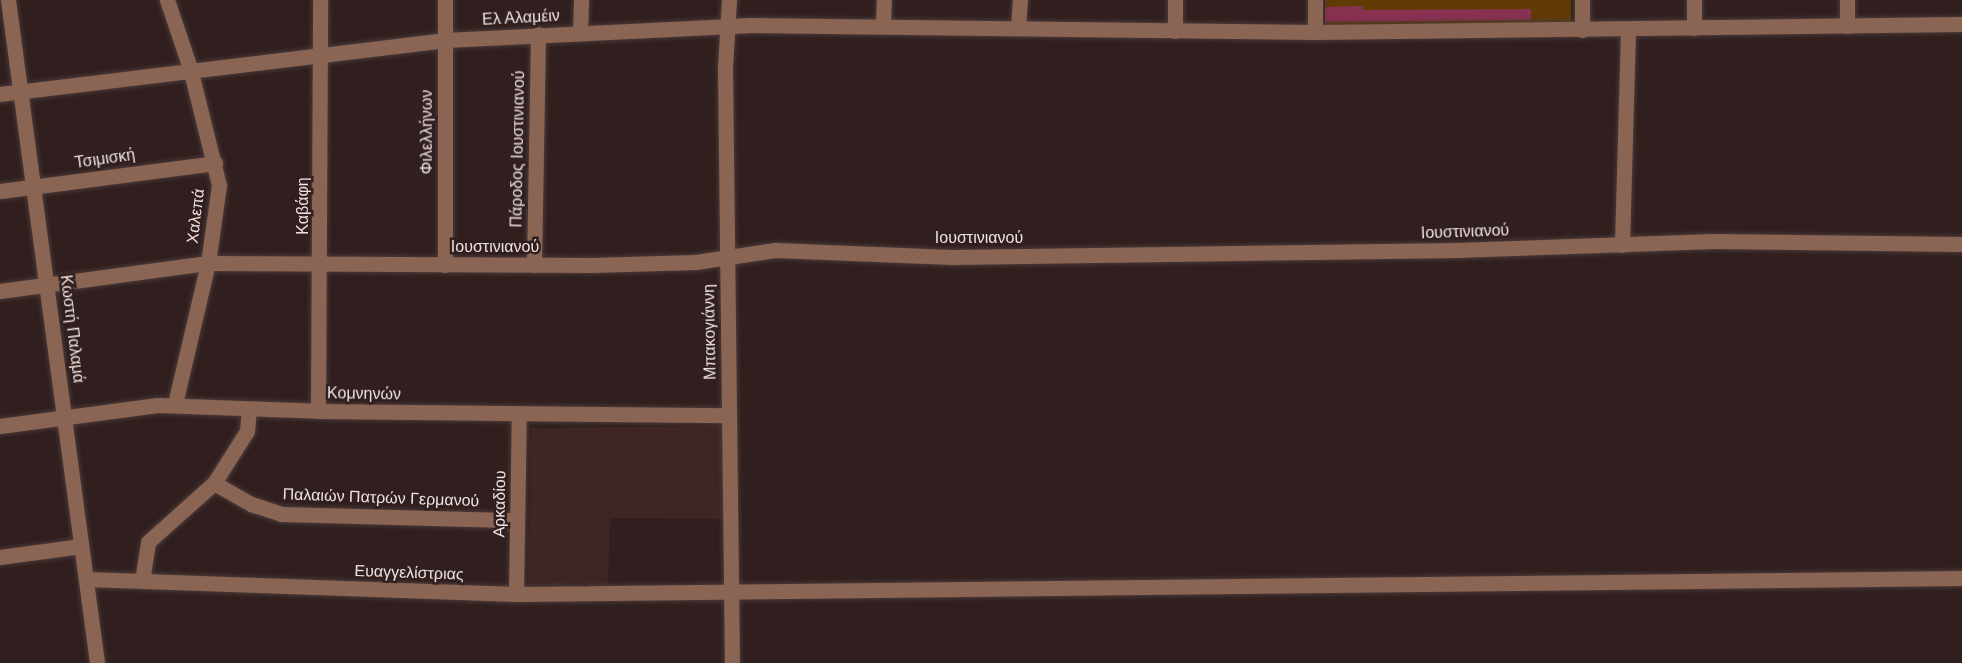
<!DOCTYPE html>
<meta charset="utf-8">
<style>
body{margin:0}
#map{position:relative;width:1962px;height:663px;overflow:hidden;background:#301f1e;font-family:Helvetica,sans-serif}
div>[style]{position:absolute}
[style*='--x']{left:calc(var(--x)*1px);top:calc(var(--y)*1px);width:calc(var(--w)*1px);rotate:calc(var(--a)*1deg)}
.built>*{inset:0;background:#3e2624}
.green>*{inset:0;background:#603b04}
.building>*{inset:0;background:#883150}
.roads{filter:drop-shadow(0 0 2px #4b3a39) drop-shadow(0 0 2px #4b3a39)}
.minor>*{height:15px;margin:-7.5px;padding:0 7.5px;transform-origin:7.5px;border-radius:7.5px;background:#8a6553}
span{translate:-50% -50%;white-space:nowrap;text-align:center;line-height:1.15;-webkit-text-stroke:5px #301f1e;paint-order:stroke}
.street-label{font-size:16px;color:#eee2e1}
</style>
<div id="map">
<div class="built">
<div style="clip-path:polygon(724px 426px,726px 519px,610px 518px,608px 585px,528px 585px,531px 428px)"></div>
</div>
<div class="green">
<div style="clip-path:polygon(1325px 0,1571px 0,1571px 24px,1325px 25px)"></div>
</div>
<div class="building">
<div style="clip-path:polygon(1363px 6px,1363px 10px,1531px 9px,1531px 20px,1325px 22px,1325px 7px)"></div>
</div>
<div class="roads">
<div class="minor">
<div style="--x:8;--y:0;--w:669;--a:82.35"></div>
<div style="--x:167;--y:0;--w:72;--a:71.3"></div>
<div style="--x:190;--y:68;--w:121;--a:76.1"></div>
<div style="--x:219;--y:185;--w:79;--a:98"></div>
<div style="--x:208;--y:263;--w:145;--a:103.2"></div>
<div style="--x:729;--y:0;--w:68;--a:93.4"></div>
<div style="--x:725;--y:68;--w:595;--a:89.33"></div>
<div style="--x:883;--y:25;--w:25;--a:-88"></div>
<div style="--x:1847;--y:26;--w:26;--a:-90"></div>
<div style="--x:1018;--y:27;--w:27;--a:-86"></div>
<div style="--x:1694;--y:28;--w:28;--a:-90"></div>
<div style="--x:1582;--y:30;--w:30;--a:-90"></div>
<div style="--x:1175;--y:31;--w:31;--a:-90"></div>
<div style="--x:580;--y:32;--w:32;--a:-88"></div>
<div style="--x:1315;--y:32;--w:32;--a:-90"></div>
<div style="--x:0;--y:94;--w:448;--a:-6.9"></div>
<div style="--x:445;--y:40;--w:303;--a:-2.8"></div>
<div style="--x:748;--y:25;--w:567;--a:0.71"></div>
<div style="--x:1315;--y:32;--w:647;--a:-0.71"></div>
<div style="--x:0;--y:191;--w:217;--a:-7.4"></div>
<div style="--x:1622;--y:245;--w:216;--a:-88.4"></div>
<div style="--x:445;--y:265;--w:265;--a:-90"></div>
<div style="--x:534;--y:265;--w:231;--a:-89"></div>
<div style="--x:0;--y:291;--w:210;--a:-7.7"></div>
<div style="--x:208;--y:263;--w:384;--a:0.3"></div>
<div style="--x:592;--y:265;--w:104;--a:-1.7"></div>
<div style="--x:696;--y:262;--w:80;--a:-8.6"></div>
<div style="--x:775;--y:250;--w:177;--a:2.3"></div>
<div style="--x:952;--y:257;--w:505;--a:-0.79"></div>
<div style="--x:1457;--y:250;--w:257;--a:-2"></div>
<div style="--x:1714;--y:241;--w:248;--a:0.7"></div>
<div style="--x:318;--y:411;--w:411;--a:-89.7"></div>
<div style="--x:0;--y:426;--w:159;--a:-7.6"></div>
<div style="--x:158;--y:405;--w:160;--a:2.1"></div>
<div style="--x:318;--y:411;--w:411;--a:0.6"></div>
<div style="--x:214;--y:483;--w:43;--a:29.6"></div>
<div style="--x:251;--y:504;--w:32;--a:18"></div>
<div style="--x:281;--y:514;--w:236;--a:1.5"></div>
<div style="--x:0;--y:557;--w:82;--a:-7.7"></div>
<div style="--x:86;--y:579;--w:430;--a:2"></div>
<div style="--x:516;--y:594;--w:1446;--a:-0.63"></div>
<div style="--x:142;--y:581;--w:39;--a:-81"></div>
<div style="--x:148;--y:542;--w:89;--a:-41.8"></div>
<div style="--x:214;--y:483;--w:62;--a:-57.6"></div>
<div style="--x:247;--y:431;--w:22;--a:-85"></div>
<div style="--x:516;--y:594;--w:181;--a:-89.1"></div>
</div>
</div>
<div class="street-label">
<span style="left:521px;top:18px;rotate:-3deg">Ελ Αλαμέιν</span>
<span style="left:427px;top:132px;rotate:-90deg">Φιλελλήνων</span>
<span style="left:518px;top:149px;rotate:-89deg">Πάροδος Ιουστινιανού</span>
<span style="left:105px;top:159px;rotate:-8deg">Τσιμισκή</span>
<span style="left:303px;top:206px;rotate:-90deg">Καβάφη</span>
<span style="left:196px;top:216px;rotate:-83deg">Χαλεπά</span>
<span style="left:1465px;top:232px;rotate:-2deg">Ιουστινιανού</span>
<span style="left:979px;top:238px">Ιουστινιανού</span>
<span style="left:495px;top:247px">Ιουστινιανού</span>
<span style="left:72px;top:329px;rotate:83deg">Κωστή Παλαμά</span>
<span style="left:710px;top:332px;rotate:-91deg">Μπακογιάννη</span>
<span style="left:364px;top:394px;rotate:1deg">Κομνηνών</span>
<span style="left:381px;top:498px;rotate:2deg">Παλαιών Πατρών Γερμανού</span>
<span style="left:500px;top:504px;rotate:-89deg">Αρκαδίου</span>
<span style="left:409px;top:573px;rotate:2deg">Ευαγγελίστριας</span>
</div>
</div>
